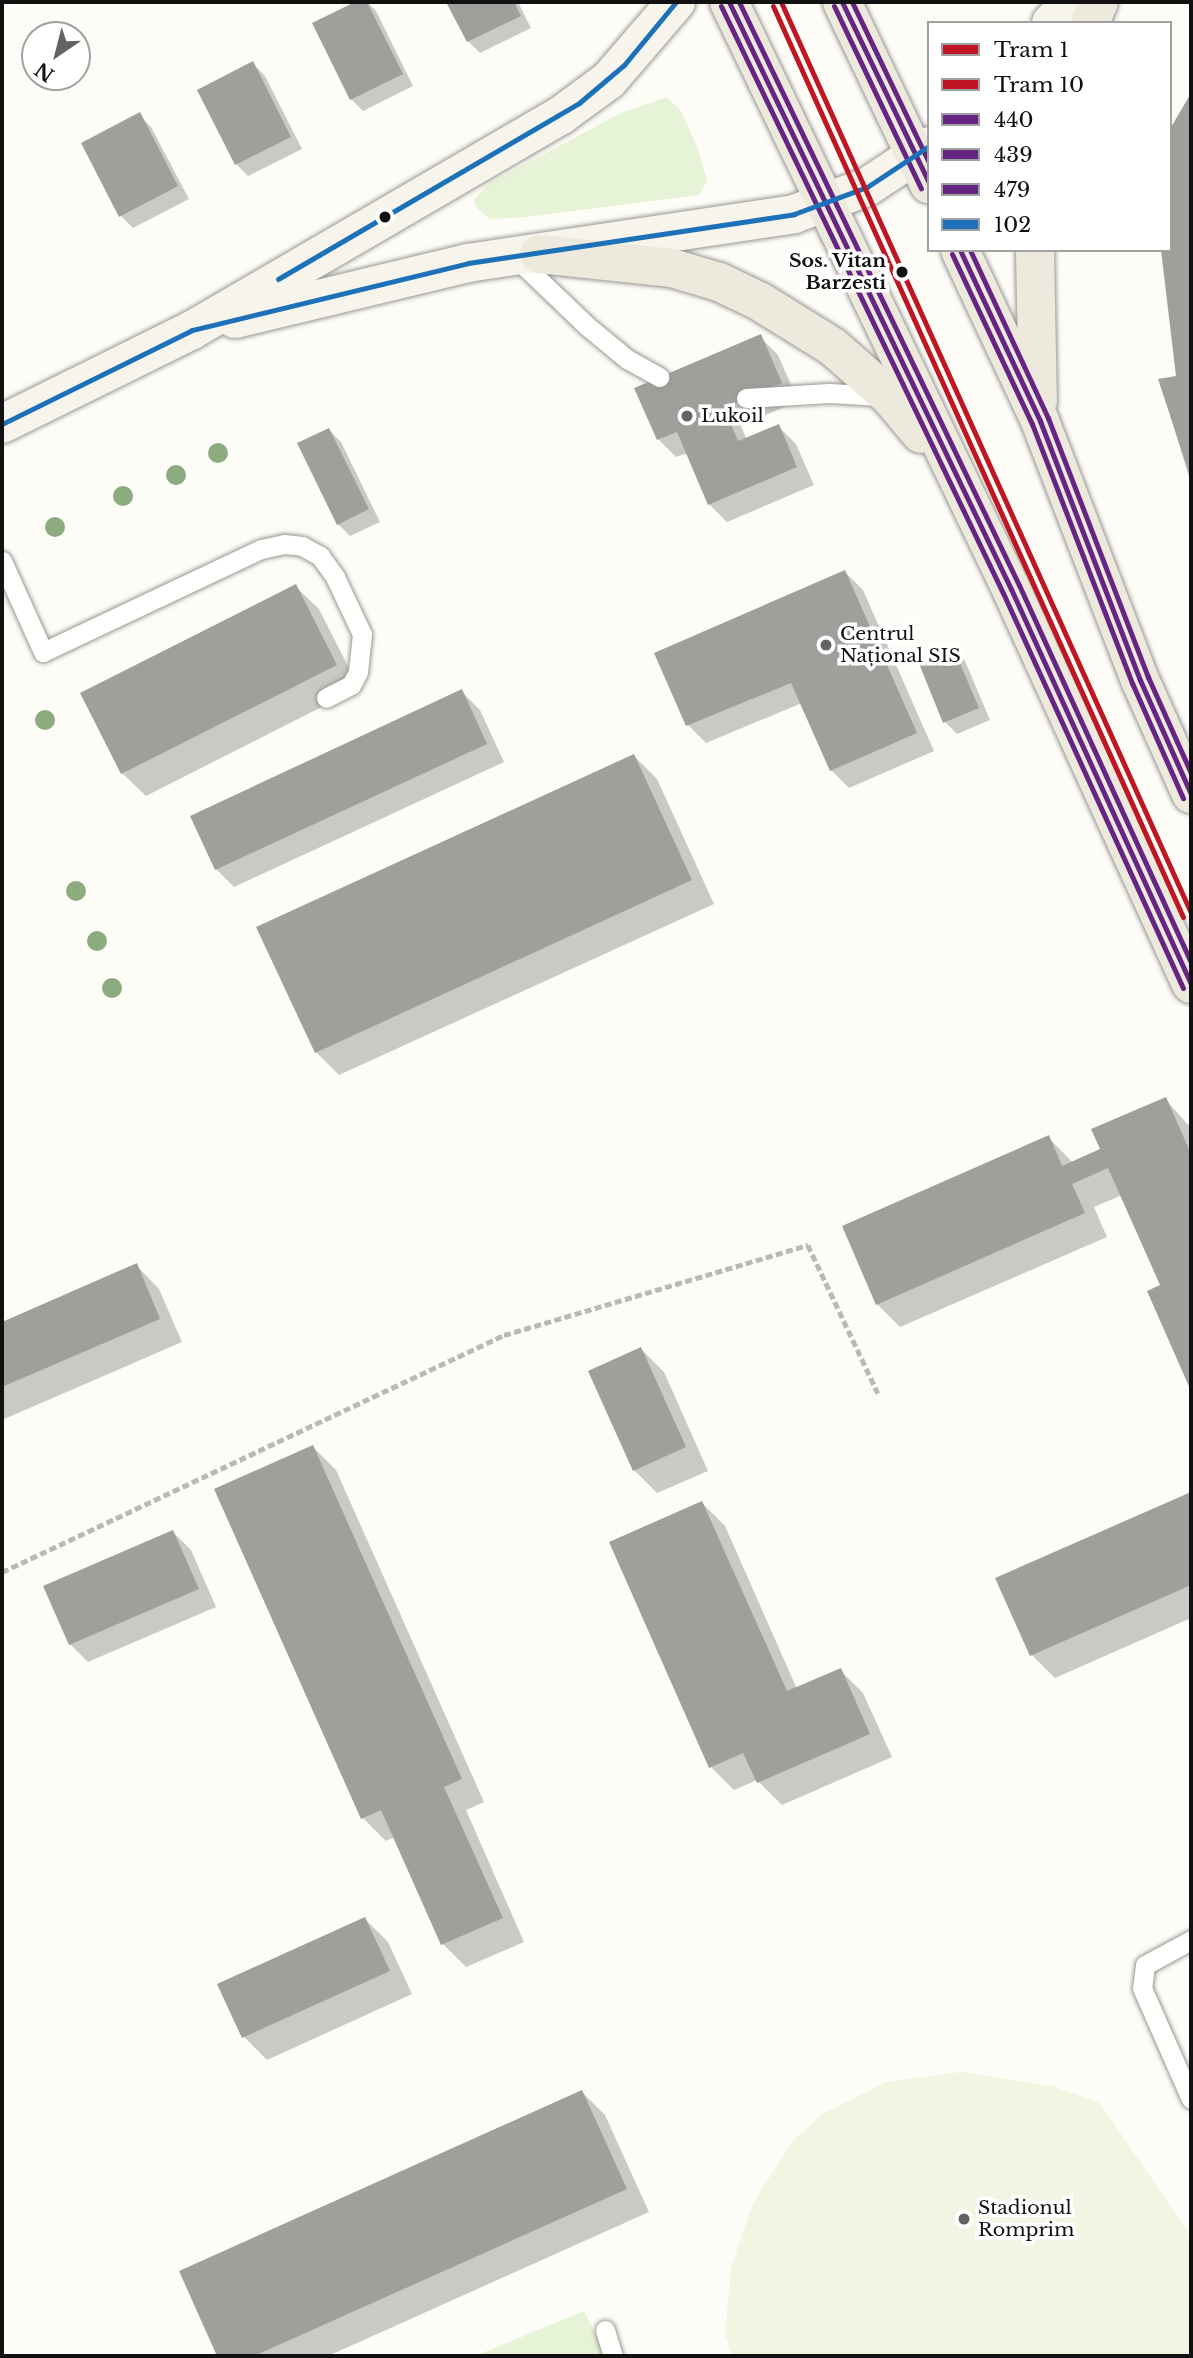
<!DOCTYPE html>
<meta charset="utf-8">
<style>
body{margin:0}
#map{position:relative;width:1193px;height:2358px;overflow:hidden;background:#fdfcf7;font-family:"Libre Baskerville",serif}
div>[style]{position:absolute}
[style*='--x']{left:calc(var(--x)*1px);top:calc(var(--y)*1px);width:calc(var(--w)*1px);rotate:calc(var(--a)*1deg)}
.green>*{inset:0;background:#e7f3d7}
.pitch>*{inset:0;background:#f0f6e1}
.shadow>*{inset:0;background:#0003}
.building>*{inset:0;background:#a19f9c}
.path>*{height:4.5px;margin-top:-2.25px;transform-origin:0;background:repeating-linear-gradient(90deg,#b9b9b8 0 7px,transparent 0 10.5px)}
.roads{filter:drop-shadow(0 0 2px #979795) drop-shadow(0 0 2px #979795)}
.lane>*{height:19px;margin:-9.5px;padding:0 9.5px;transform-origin:9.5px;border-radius:9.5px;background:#fffffe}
.secondary>*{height:38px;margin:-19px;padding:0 19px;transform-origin:19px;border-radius:19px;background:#f6f4eb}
.primary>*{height:38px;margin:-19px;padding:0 19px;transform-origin:19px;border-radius:19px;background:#ede9dc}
.bus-1>*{height:5px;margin:-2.5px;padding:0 2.5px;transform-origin:2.5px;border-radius:2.5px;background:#662483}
.bus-2>*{height:5px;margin:-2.5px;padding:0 2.5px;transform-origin:2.5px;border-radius:2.5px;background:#662483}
.bus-3>*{height:5px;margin:-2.5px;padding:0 2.5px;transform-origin:2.5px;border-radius:2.5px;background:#662483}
.bus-4>*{height:5px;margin:-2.5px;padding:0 2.5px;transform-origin:2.5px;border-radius:2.5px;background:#1d71b8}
.tram-1>*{height:5px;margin:-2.5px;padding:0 2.5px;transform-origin:2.5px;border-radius:2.5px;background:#be1622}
.tram-2>*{height:5px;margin:-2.5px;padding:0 2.5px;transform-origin:2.5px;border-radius:2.5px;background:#be1622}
.trees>*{width:20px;height:20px;margin:-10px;border-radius:50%;background:#8cac80}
.dots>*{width:19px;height:19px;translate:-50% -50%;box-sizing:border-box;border:4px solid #fff;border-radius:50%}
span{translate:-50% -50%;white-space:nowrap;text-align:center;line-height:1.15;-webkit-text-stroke:7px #fff;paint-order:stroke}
.stop-label{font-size:19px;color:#111;font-weight:700}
.right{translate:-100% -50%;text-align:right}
.poi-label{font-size:19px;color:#111}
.left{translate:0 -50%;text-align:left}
.frame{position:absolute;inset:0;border:4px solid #111;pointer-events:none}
.legend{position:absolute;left:927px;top:21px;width:245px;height:231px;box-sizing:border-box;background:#fff;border:2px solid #a0a0a0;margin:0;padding:9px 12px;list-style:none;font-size:21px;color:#111}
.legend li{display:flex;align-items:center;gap:14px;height:35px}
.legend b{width:35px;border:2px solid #a0a0a0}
.north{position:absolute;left:21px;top:21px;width:70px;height:70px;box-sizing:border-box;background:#fff;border:2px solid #a0a0a0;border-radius:50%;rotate:215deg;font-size:19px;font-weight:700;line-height:28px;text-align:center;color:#111}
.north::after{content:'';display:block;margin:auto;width:24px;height:32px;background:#646362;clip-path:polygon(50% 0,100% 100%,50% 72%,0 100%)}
</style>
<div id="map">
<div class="green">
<div style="clip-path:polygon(667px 97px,681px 111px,698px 149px,707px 180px,699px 195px,526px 217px,490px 219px,476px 207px,474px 200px,488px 184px,621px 113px)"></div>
<div style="clip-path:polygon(584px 2311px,607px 2356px,475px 2356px)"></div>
</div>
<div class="pitch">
<div style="clip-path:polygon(961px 2072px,1052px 2086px,1099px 2102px,1191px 2236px,1191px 2356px,732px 2356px,725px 2334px,731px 2268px,753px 2203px,792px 2142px,822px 2114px,886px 2082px)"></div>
</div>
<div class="shadow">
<div style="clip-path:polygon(359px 2px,367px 2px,376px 11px,413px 86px,363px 111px,351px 99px,314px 24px)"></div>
<div style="clip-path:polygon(448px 2px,518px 2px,531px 28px,480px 53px,468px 41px)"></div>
<div style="clip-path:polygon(253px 64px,265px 76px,302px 149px,248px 176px,236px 164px)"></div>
<div style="clip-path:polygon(1191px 97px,1191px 484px,1160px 381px,1177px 376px,1170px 139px)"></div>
<div style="clip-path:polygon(139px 115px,151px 127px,189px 199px,133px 228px,121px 216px)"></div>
<div style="clip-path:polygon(760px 337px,778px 355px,798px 401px,741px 426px,747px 440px,778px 426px,796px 444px,814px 485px,727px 522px,709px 504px,688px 453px,676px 457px,658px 439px)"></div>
<div style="clip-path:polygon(329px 430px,341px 442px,380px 522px,350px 536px,338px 524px)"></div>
<div style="clip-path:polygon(845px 572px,863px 590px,934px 751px,849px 788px,831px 770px,802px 703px,706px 743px,688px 725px)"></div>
<div style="clip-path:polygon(295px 586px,319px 609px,359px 688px,146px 796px,122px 773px)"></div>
<div style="clip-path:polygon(953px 649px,965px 661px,990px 720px,957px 734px,945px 722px)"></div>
<div style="clip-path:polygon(462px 692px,480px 710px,504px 762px,234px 887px,216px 869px)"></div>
<div style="clip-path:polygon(634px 756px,657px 779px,714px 904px,339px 1075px,316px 1052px)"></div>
<div style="clip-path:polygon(1165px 1099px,1191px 1128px,1191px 1386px,1149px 1292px,1162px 1286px,1122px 1195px,1094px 1207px,1107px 1237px,900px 1327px,877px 1304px,1049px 1138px,1073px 1163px,1102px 1150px)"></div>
<div style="clip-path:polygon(136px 1265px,159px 1289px,182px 1342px,2px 1420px,2px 1324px)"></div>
<div style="clip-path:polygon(641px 1349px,664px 1372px,708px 1471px,657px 1493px,634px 1470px)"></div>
<div style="clip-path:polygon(313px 1447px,336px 1470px,484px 1802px,466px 1810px,524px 1942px,466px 1967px,443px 1944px,395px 1837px,386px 1841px,363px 1818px,216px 1490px)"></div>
<div style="clip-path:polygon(1191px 1494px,1191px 1618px,1055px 1678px,1032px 1655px,997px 1579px)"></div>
<div style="clip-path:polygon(702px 1503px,725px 1526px,797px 1689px,840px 1670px,863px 1693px,892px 1757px,782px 1805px,757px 1780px,734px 1790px,711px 1767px)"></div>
<div style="clip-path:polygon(173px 1532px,191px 1550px,216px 1607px,88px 1662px,70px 1644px)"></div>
<div style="clip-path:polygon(365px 1919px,388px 1942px,412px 1994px,267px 2060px,244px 2037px)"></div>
<div style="clip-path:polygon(582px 2092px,605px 2115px,649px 2212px,328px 2356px,219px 2356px,181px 2272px)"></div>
</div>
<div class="building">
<div style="clip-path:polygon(355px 2px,367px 2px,403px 74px,350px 100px,312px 23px)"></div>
<div style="clip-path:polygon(446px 2px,514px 2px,521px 16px,467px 42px)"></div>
<div style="clip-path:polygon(253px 61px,291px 137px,235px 165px,197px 90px)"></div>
<div style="clip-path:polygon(1191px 93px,1191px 479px,1158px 379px,1176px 376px,1161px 250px,1170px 250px,1170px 129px)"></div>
<div style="clip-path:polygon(140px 112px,178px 186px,119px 217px,81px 143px)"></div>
<div style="clip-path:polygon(761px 334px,782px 383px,724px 408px,738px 441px,779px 424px,797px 467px,708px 505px,677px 432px,657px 440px,634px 388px)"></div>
<div style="clip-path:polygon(329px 428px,369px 509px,337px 525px,297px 443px)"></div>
<div style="clip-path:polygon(845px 570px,917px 733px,830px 771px,791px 683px,686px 726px,654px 653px)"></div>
<div style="clip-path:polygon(296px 584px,337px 665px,121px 774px,80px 693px)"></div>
<div style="clip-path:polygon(953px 647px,979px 708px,943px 723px,918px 661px)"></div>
<div style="clip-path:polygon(462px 689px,487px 744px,215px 870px,190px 816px)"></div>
<div style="clip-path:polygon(634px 754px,692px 880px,315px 1053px,256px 927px)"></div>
<div style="clip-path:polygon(1166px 1097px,1191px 1154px,1191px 1391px,1147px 1291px,1160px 1285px,1108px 1168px,1072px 1184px,1085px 1213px,876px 1305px,842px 1226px,1049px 1135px,1062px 1166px,1100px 1149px,1091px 1129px)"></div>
<div style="clip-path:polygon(137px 1263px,160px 1319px,2px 1387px,2px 1322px)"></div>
<div style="clip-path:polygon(641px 1347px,686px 1447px,633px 1471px,588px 1371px)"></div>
<div style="clip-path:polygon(313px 1445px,462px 1779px,444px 1787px,503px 1918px,441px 1945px,381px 1810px,361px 1819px,214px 1489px)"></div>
<div style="clip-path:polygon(1191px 1492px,1191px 1585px,1030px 1656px,995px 1578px)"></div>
<div style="clip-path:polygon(702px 1501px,787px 1691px,841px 1668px,870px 1734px,757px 1783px,743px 1753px,709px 1768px,609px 1542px)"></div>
<div style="clip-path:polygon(173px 1530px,199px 1589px,69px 1645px,43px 1586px)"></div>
<div style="clip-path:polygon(365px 1917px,390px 1971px,242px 2038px,217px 1984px)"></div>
<div style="clip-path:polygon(582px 2090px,627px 2189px,254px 2356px,217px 2356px,179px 2271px)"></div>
</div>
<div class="path">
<div style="--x:2;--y:1572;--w:555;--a:-25.27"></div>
<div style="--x:504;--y:1335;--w:317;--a:-16.5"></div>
<div style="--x:808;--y:1245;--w:164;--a:64.7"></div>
</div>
<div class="roads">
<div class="lane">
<div style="--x:515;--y:257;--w:100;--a:43.8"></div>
<div style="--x:587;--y:326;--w:52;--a:39.5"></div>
<div style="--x:627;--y:359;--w:37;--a:29"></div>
<div style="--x:746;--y:398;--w:83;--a:-3.4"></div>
<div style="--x:829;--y:393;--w:52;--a:3.3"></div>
<div style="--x:2;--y:561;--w:100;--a:65.7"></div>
<div style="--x:43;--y:652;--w:241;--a:-25.3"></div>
<div style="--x:261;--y:549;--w:24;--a:-12"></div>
<div style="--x:284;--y:544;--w:18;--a:6"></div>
<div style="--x:302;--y:546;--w:21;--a:29"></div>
<div style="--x:320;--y:556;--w:26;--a:54"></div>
<div style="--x:335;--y:577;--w:63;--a:64.7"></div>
<div style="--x:362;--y:634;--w:38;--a:96"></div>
<div style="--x:358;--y:672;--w:15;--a:118"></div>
<div style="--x:351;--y:685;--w:28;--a:153"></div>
<div style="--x:1191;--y:1940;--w:52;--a:151.5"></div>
<div style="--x:1145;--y:1965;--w:23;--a:97"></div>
<div style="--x:1142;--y:1988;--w:121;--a:66.2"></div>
<div style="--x:605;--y:2330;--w:27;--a:73"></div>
</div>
<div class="secondary">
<div style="--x:1051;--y:23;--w:29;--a:-46"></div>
<div style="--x:235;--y:319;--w:240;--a:-13.5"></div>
<div style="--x:468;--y:263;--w:330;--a:-8.5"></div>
<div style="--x:794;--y:214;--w:78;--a:-20.3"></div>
<div style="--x:867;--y:187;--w:74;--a:-33.5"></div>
<div style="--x:2;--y:424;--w:212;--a:-26.3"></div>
<div style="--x:192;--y:330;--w:426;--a:-30.2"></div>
<div style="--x:560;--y:116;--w:61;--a:-36.3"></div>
<div style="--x:609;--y:80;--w:103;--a:-49.3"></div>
</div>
<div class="primary">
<div style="--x:729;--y:2;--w:651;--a:64.34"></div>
<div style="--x:1011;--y:589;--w:434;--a:65.5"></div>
<div style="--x:842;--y:2;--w:202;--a:64.5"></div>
<div style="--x:1090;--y:23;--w:23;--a:-67"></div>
<div style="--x:960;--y:250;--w:189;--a:64.9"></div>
<div style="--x:1040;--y:421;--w:278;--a:68.9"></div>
<div style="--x:1140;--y:680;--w:125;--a:65.9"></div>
<div style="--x:1035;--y:250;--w:151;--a:88.9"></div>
<div style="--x:539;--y:254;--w:134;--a:6"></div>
<div style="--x:672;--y:268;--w:49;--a:16.6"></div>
<div style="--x:719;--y:282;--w:44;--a:25.4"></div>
<div style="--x:759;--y:301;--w:87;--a:31.9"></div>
<div style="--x:833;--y:347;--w:76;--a:41.3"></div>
<div style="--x:890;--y:397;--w:48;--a:50"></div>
</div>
</div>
<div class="bus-1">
<div style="--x:729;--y:2;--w:651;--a:64.34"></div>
<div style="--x:1011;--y:589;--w:434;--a:65.5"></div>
<div style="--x:842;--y:2;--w:201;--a:64.3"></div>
<div style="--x:960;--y:250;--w:189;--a:64.9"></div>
<div style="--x:1040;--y:421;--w:278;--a:68.9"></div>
<div style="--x:1140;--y:680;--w:125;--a:65.9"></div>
</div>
<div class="bus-2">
<div style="--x:721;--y:6;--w:651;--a:64.34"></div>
<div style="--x:1003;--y:593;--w:434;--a:65.5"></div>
<div style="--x:834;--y:6;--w:202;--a:64.5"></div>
<div style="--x:952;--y:254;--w:188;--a:64.8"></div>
<div style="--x:1032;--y:424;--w:278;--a:68.9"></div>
<div style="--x:1132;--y:683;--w:126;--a:66.1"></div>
</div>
<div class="bus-3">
<div style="--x:739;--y:2;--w:647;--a:64.35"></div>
<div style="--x:1019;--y:585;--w:415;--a:65.5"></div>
<div style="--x:852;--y:2;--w:178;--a:64.4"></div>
<div style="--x:970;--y:250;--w:185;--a:65.1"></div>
<div style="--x:1048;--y:418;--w:278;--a:68.9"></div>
<div style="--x:1148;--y:677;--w:105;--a:65.9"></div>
</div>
<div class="bus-4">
<div style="--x:278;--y:279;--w:349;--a:-30.3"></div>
<div style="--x:579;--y:103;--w:59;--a:-40.2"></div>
<div style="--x:624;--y:65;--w:82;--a:-50.5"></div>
<div style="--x:2;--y:424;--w:212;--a:-26.3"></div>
<div style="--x:192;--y:330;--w:284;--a:-13.6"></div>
<div style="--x:468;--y:263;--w:330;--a:-8.5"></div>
<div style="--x:794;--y:214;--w:78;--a:-20.3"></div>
<div style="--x:867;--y:187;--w:74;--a:-33.5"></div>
</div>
<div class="tram-1">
<div style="--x:781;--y:2;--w:999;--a:65.77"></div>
</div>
<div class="tram-2">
<div style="--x:773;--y:6;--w:999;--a:65.77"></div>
</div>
<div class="trees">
<div style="left:218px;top:453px"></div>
<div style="left:176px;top:475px"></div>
<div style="left:123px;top:496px"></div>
<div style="left:55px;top:527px"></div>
<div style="left:45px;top:720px"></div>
<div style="left:76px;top:891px"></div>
<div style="left:97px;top:941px"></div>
<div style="left:112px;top:988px"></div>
</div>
<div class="dots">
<div style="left:385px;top:217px;background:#111"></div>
<div style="left:902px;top:272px;background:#111"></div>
<div style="left:687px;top:416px;background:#646362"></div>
<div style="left:826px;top:645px;background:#646362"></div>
<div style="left:964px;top:2219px;background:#646362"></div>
</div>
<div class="stop-label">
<span class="right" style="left:886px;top:272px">Sos. Vitan<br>Barzesti</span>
</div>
<div class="poi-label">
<span class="left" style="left:701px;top:416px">Lukoil</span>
<span class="left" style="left:840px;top:645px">Centrul<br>Național SIS</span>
<span class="left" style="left:978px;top:2219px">Stadionul<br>Romprim</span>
</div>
<div class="frame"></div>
<ul class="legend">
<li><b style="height:9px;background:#be1622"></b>Tram 1</li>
<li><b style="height:9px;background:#be1622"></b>Tram 10</li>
<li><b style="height:9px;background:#662483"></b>440</li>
<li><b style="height:9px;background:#662483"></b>439</li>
<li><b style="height:9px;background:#662483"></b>479</li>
<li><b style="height:9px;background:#1d71b8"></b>102</li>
</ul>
<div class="north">N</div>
</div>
